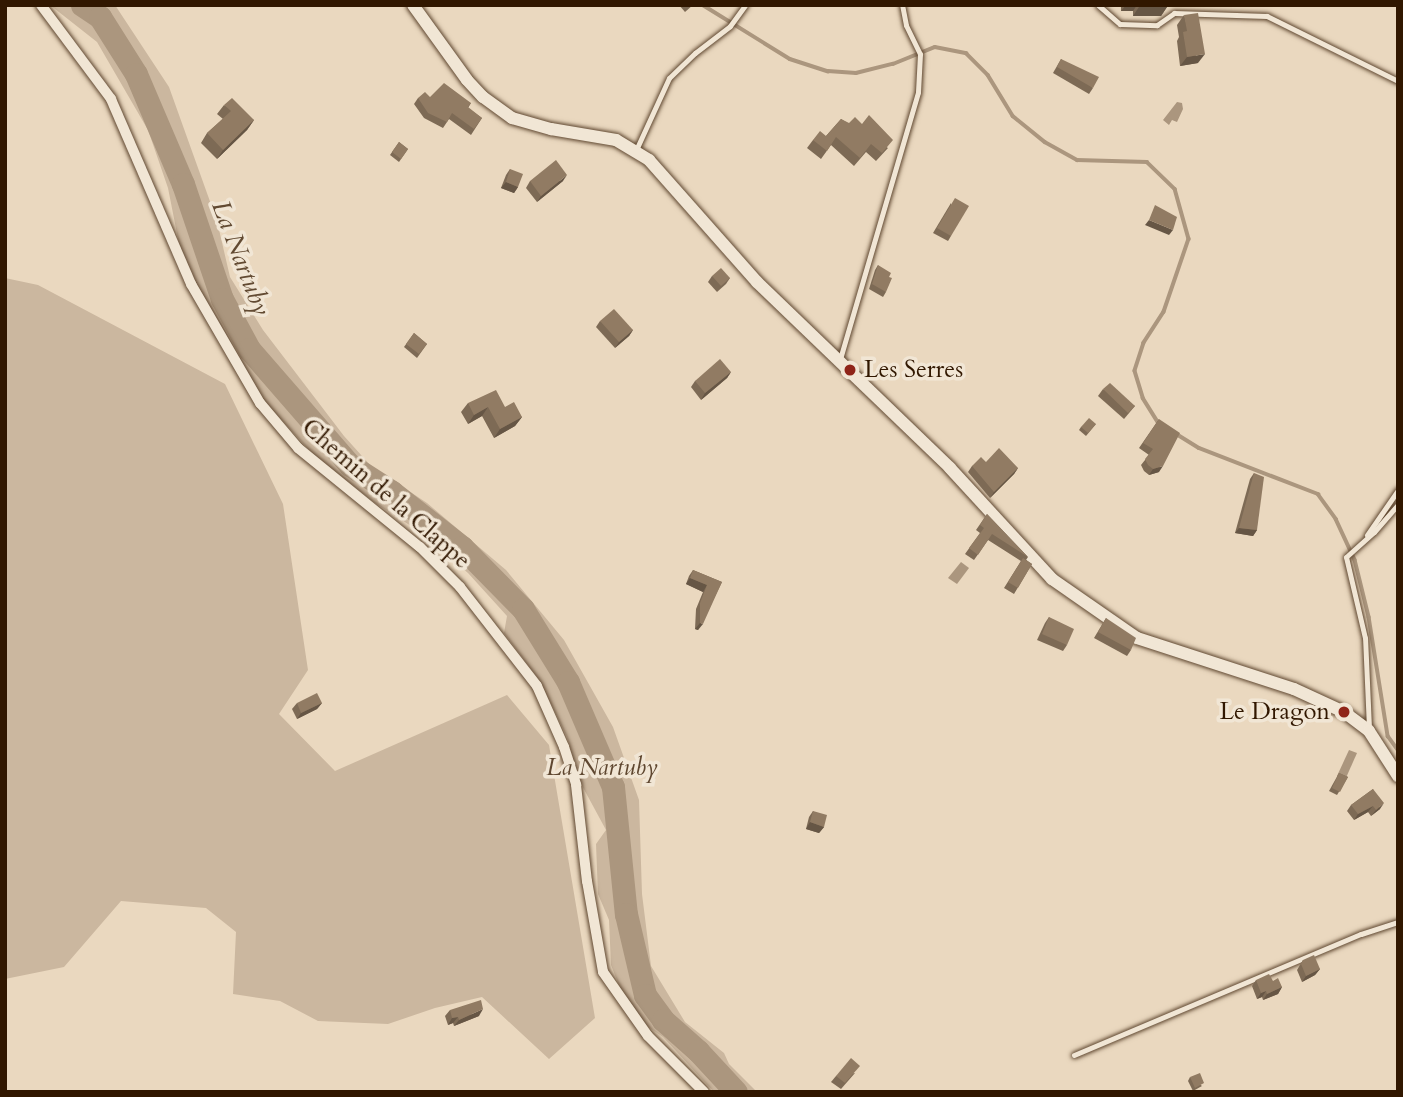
<!DOCTYPE html>
<style>
body{margin:0}
#map{position:relative;width:1403px;height:1097px;overflow:hidden;background:#ead8bf;font-family:Cardo,serif}
div>[style]{position:absolute}
[style*='--x']{left:calc(var(--x)*1px);top:calc(var(--y)*1px);width:calc(var(--w)*1px);rotate:calc(var(--a)*1deg)}
.green>*{inset:0;background:#cbb79f}
.water>*{inset:0;background:#ab967e}
.stream>*{height:3.5px;margin:-1.75px;padding:0 1.75px;transform-origin:1.75px;border-radius:1.75px;background:#ab967e}
.river>*{height:23px;margin:-11.5px;padding:0 11.5px;transform-origin:11.5px;border-radius:11.5px;background:#ab967e}
.roads{filter:drop-shadow(0 0 2px #5f4730) drop-shadow(0 0 2px #5f4730)}
.service>*{height:5px;margin:-2.5px;padding:0 2.5px;transform-origin:2.5px;border-radius:2.5px;background:#f1e6d5}
.minor>*{height:10px;margin:-5px;padding:0 5px;transform-origin:5px;border-radius:5px;background:#f1e6d5}
.tertiary>*{height:12px;margin:-6px;padding:0 6px;transform-origin:6px;border-radius:6px;background:#f1e6d5}
.wall>*{inset:0;background:#7d6a55}
.shaded-wall>*{inset:0;background:#665645}
.building>*{inset:0;background:#917b63}
.dots>*{width:19px;height:19px;translate:-50% -50%;box-sizing:border-box;border:4px solid #f1e6d5;border-radius:50%}
span{translate:-50% -50%;white-space:nowrap;text-align:center;line-height:1.15;-webkit-text-stroke:7px #f1e6d5;paint-order:stroke}
.poi-label{font-size:24px;color:#311700}
.left{translate:0 -50%;text-align:left}
.right{translate:-100% -50%;text-align:right}
.street-label{font-size:24px;color:#311700}
.park-label{font-size:24px;color:#5f4730;font-style:italic}
.water-label{font-size:26px;color:#624a32;font-style:italic}
.frame{position:absolute;inset:0;border:7px solid #311700;pointer-events:none}
</style>
<div id="map">
<div class="green">
<div style="clip-path:polygon(50px 5px,115px 5px,169px 87px,217px 221px,230px 277px,263px 330px,344px 436px,371px 466px,427px 503px,506px 570px,564px 640px,613px 727px,639px 800px,642px 894px,651px 966px,685px 1022px,724px 1053px,729px 1064px,757px 1092px,714px 1092px,663px 1037px,641px 1022px,624px 998px,611px 965px,609px 920px,598px 894px,596px 844px,606px 830px,579px 780px,567px 737px,540px 681px,504px 633px,507px 616px,468px 573px,419px 531px,375px 503px,312px 453px,246px 381px,183px 264px,168px 188px,148px 130px,97px 42px)"></div>
<div style="clip-path:polygon(5px 278px,38px 285px,225px 384px,283px 504px,308px 670px,279px 714px,335px 771px,507px 695px,549px 745px,595px 1018px,549px 1059px,482px 997px,435px 1008px,388px 1024px,318px 1021px,280px 1001px,233px 994px,236px 932px,206px 908px,121px 901px,64px 967px,5px 979px)"></div>
</div>
<div class="water">
<div style="clip-path:polygon(1177px 102px,1182px 103px,1183px 109px,1177px 122px,1172px 120px,1169px 125px,1163px 120px)"></div>
<div style="clip-path:polygon(961px 562px,969px 568px,957px 584px,948px 578px)"></div>
<div style="clip-path:polygon(1349px 750px,1357px 753px,1345px 780px,1337px 776px)"></div>
</div>
<div class="stream">
<div style="--x:703;--y:5;--w:102;--a:31.8"></div>
<div style="--x:790;--y:59;--w:40;--a:18"></div>
<div style="--x:828;--y:71;--w:28;--a:4"></div>
<div style="--x:856;--y:73;--w:38;--a:-14"></div>
<div style="--x:893;--y:64;--w:45;--a:-22"></div>
<div style="--x:935;--y:47;--w:32;--a:11"></div>
<div style="--x:966;--y:53;--w:31;--a:45"></div>
<div style="--x:988;--y:75;--w:48;--a:58.6"></div>
<div style="--x:1013;--y:116;--w:41;--a:39.1"></div>
<div style="--x:1045;--y:142;--w:37;--a:29"></div>
<div style="--x:1077;--y:160;--w:70;--a:1.6"></div>
<div style="--x:1147;--y:162;--w:39;--a:44"></div>
<div style="--x:1175;--y:189;--w:52;--a:74.4"></div>
<div style="--x:1189;--y:239;--w:77;--a:108.9"></div>
<div style="--x:1164;--y:312;--w:37;--a:123"></div>
<div style="--x:1144;--y:343;--w:29;--a:108"></div>
<div style="--x:1135;--y:371;--w:28;--a:73"></div>
<div style="--x:1143;--y:398;--w:31;--a:58"></div>
<div style="--x:1175;--y:433;--w:28;--a:32"></div>
<div style="--x:1199;--y:448;--w:128;--a:21.1"></div>
<div style="--x:1318;--y:494;--w:31;--a:54"></div>
<div style="--x:1336;--y:519;--w:45;--a:65.1"></div>
<div style="--x:1355;--y:560;--w:59;--a:76.2"></div>
<div style="--x:1369;--y:617;--w:121;--a:80.9"></div>
<div style="--x:1388;--y:736;--w:17;--a:54"></div>
</div>
<div class="river">
<div style="--x:82;--y:5;--w:22;--a:34"></div>
<div style="--x:100;--y:17;--w:67;--a:57.7"></div>
<div style="--x:136;--y:74;--w:120;--a:66.9"></div>
<div style="--x:183;--y:184;--w:121;--a:71.3"></div>
<div style="--x:222;--y:299;--w:57;--a:61.6"></div>
<div style="--x:249;--y:349;--w:154;--a:49"></div>
<div style="--x:350;--y:465;--w:50;--a:32.7"></div>
<div style="--x:392;--y:492;--w:89;--a:38.2"></div>
<div style="--x:462;--y:547;--w:87;--a:45.5"></div>
<div style="--x:523;--y:609;--w:86;--a:58.3"></div>
<div style="--x:568;--y:682;--w:114;--a:66.8"></div>
<div style="--x:613;--y:787;--w:128;--a:84.2"></div>
<div style="--x:626;--y:914;--w:83;--a:76.8"></div>
<div style="--x:645;--y:995;--w:31;--a:54"></div>
<div style="--x:663;--y:1020;--w:47;--a:41.5"></div>
<div style="--x:698;--y:1051;--w:56;--a:47.2"></div>
</div>
<div class="roads">
<div class="service">
<div style="--x:1098;--y:5;--w:29;--a:41"></div>
<div style="--x:1120;--y:24;--w:37;--a:2"></div>
<div style="--x:1157;--y:25;--w:21;--a:-35"></div>
<div style="--x:1174;--y:13;--w:93;--a:1.8"></div>
<div style="--x:1267;--y:16;--w:146;--a:26.4"></div>
<div style="--x:636;--y:150;--w:79;--a:-65.4"></div>
<div style="--x:669;--y:78;--w:36;--a:-44"></div>
<div style="--x:695;--y:53;--w:44;--a:-37.6"></div>
<div style="--x:730;--y:26;--w:26;--a:-54"></div>
<div style="--x:840;--y:359;--w:278;--a:-73.7"></div>
<div style="--x:918;--y:92;--w:38;--a:-87"></div>
<div style="--x:920;--y:54;--w:32;--a:-116"></div>
<div style="--x:906;--y:25;--w:20;--a:-101"></div>
<div style="--x:1367;--y:535;--w:55;--a:-55.4"></div>
<div style="--x:1369;--y:728;--w:90;--a:-92.5"></div>
<div style="--x:1365;--y:638;--w:83;--a:-103.2"></div>
<div style="--x:1346;--y:557;--w:38;--a:-42"></div>
<div style="--x:1374;--y:532;--w:37;--a:-49"></div>
<div style="--x:1074;--y:1055;--w:311;--a:-22.9"></div>
<div style="--x:1361;--y:934;--w:39;--a:-18"></div>
</div>
<div class="minor">
<div style="--x:41;--y:5;--w:117;--a:53.3"></div>
<div style="--x:111;--y:99;--w:202;--a:66.6"></div>
<div style="--x:191;--y:284;--w:138;--a:59.9"></div>
<div style="--x:260;--y:403;--w:59;--a:49.8"></div>
<div style="--x:298;--y:448;--w:157;--a:39.1"></div>
<div style="--x:420;--y:547;--w:57;--a:45"></div>
<div style="--x:460;--y:587;--w:125;--a:52.1"></div>
<div style="--x:537;--y:686;--w:67;--a:66.1"></div>
<div style="--x:564;--y:747;--w:40;--a:72"></div>
<div style="--x:576;--y:785;--w:97;--a:83.5"></div>
<div style="--x:587;--y:881;--w:92;--a:80"></div>
<div style="--x:603;--y:972;--w:78;--a:54.9"></div>
<div style="--x:648;--y:1036;--w:79;--a:45"></div>
</div>
<div class="tertiary">
<div style="--x:413;--y:5;--w:92;--a:54.2"></div>
<div style="--x:467;--y:80;--w:23;--a:47"></div>
<div style="--x:483;--y:97;--w:36;--a:36"></div>
<div style="--x:512;--y:118;--w:41;--a:15.8"></div>
<div style="--x:551;--y:129;--w:66;--a:9.6"></div>
<div style="--x:616;--y:140;--w:39;--a:31"></div>
<div style="--x:649;--y:160;--w:163;--a:48.5"></div>
<div style="--x:757;--y:282;--w:268;--a:43.9"></div>
<div style="--x:950;--y:468;--w:151;--a:47.4"></div>
<div style="--x:1052;--y:579;--w:103;--a:34.8"></div>
<div style="--x:1137;--y:638;--w:165;--a:18"></div>
<div style="--x:1294;--y:689;--w:55;--a:24.7"></div>
<div style="--x:1344;--y:712;--w:31;--a:37"></div>
<div style="--x:1369;--y:731;--w:54;--a:57.2"></div>
</div>
</div>
<div class="wall">
<div style="clip-path:polygon(679px 5px,693px 5px,685px 12px)"></div>
<div style="clip-path:polygon(1121px 5px,1167px 5px,1167px 7px,1161px 16px,1133px 16px,1133px 11px,1121px 11px)"></div>
<div style="clip-path:polygon(1184px 15px,1198px 63px,1180px 66px,1177px 41px,1179px 37px,1177px 25px)"></div>
<div style="clip-path:polygon(1061px 59px,1093px 88px,1089px 94px,1053px 73px)"></div>
<div style="clip-path:polygon(430px 97px,471px 103px,468px 108px,482px 118px,471px 135px,449px 119px,443px 128px,424px 118px,414px 104px,418px 98px)"></div>
<div style="clip-path:polygon(224px 105px,254px 120px,247px 130px,217px 159px,201px 143px,207px 133px,223px 119px,217px 114px)"></div>
<div style="clip-path:polygon(841px 119px,888px 148px,876px 161px,866px 152px,854px 166px,831px 145px,821px 159px,807px 148px,813px 140px,826px 136px)"></div>
<div style="clip-path:polygon(399px 142px,408px 149px,399px 162px,390px 155px)"></div>
<div style="clip-path:polygon(510px 169px,518px 187px,514px 193px,501px 188px,506px 175px)"></div>
<div style="clip-path:polygon(530px 181px,563px 181px,537px 202px,526px 188px)"></div>
<div style="clip-path:polygon(951px 203px,951px 236px,948px 241px,933px 233px)"></div>
<div style="clip-path:polygon(878px 265px,886px 292px,883px 297px,869px 289px,875px 270px)"></div>
<div style="clip-path:polygon(712px 276px,730px 278px,726px 284px,717px 292px,708px 282px)"></div>
<div style="clip-path:polygon(600px 321px,633px 330px,629px 336px,615px 348px,596px 327px)"></div>
<div style="clip-path:polygon(414px 333px,427px 344px,417px 358px,404px 347px)"></div>
<div style="clip-path:polygon(731px 372px,727px 378px,701px 400px,691px 387px,695px 381px)"></div>
<div style="clip-path:polygon(1103px 389px,1135px 406px,1124px 419px,1098px 396px)"></div>
<div style="clip-path:polygon(468px 403px,505px 407px,522px 417px,515px 426px,494px 438px,482px 416px,468px 424px,461px 412px)"></div>
<div style="clip-path:polygon(1159px 419px,1159px 472px,1149px 475px,1144px 471px,1141px 465px,1149px 455px,1139px 448px)"></div>
<div style="clip-path:polygon(1096px 424px,1086px 436px,1079px 430px,1081px 427px)"></div>
<div style="clip-path:polygon(986px 462px,1018px 468px,1014px 474px,990px 498px,968px 472px,972px 466px)"></div>
<div style="clip-path:polygon(1254px 473px,1257px 530px,1253px 536px,1235px 533px,1250px 479px)"></div>
<div style="clip-path:polygon(987px 514px,1028px 557px,1026px 560px,1032px 564px,1014px 594px,1004px 588px,1021px 561px,988px 540px,974px 560px,965px 554px,980px 533px,976px 530px)"></div>
<div style="clip-path:polygon(693px 570px,722px 582px,698px 630px,695px 629px,696px 609px,703px 592px,686px 584px,689px 576px)"></div>
<div style="clip-path:polygon(1049px 617px,1067px 645px,1063px 651px,1037px 640px,1045px 623px)"></div>
<div style="clip-path:polygon(1106px 618px,1131px 650px,1127px 656px,1094px 638px)"></div>
<div style="clip-path:polygon(297px 703px,322px 703px,317px 709px,297px 719px,292px 709px)"></div>
<div style="clip-path:polygon(1339px 773px,1348px 777px,1337px 795px,1329px 791px)"></div>
<div style="clip-path:polygon(1373px 789px,1380px 809px,1371px 816px,1368px 812px,1354px 820px,1347px 811px,1351px 805px)"></div>
<div style="clip-path:polygon(813px 811px,824px 827px,819px 833px,806px 829px,809px 817px)"></div>
<div style="clip-path:polygon(1303px 960px,1320px 969px,1315px 975px,1302px 982px,1297px 970px)"></div>
<div style="clip-path:polygon(1256px 980px,1273px 981px,1282px 987px,1278px 994px,1263px 1000px,1262px 997px,1257px 999px,1252px 986px)"></div>
<div style="clip-path:polygon(450px 1010px,479px 1016px,454px 1026px,453px 1023px,448px 1025px,445px 1016px)"></div>
<div style="clip-path:polygon(855px 1073px,841px 1089px,831px 1082px,836px 1076px)"></div>
<div style="clip-path:polygon(1190px 1077px,1202px 1086px,1193px 1091px,1188px 1081px)"></div>
</div>
<div class="shaded-wall">
<div style="clip-path:polygon(1126px 5px,1137px 5px,1133px 11px,1121px 11px)"></div>
<div style="clip-path:polygon(1139px 7px,1167px 7px,1161px 16px,1133px 16px)"></div>
<div style="clip-path:polygon(1205px 54px,1198px 63px,1180px 66px,1187px 57px)"></div>
<div style="clip-path:polygon(254px 120px,247px 130px,217px 159px,223px 150px)"></div>
<div style="clip-path:polygon(567px 175px,563px 181px,537px 202px,541px 196px)"></div>
<div style="clip-path:polygon(506px 182px,518px 187px,514px 193px,501px 188px)"></div>
<div style="clip-path:polygon(1149px 220px,1173px 230px,1169px 235px,1145px 225px)"></div>
<div style="clip-path:polygon(633px 330px,629px 336px,615px 348px,619px 342px)"></div>
<div style="clip-path:polygon(731px 372px,727px 378px,701px 400px,705px 393px)"></div>
<div style="clip-path:polygon(488px 407px,482px 416px,468px 424px,474px 415px)"></div>
<div style="clip-path:polygon(522px 417px,515px 426px,494px 438px,500px 429px)"></div>
<div style="clip-path:polygon(1163px 466px,1159px 472px,1149px 475px,1153px 469px)"></div>
<div style="clip-path:polygon(1018px 468px,1014px 474px,990px 498px,994px 492px)"></div>
<div style="clip-path:polygon(1239px 528px,1257px 530px,1253px 536px,1235px 533px)"></div>
<div style="clip-path:polygon(690px 578px,707px 585px,703px 592px,686px 584px)"></div>
<div style="clip-path:polygon(700px 623px,703px 624px,698px 630px,695px 629px)"></div>
<div style="clip-path:polygon(322px 703px,317px 709px,297px 719px,301px 713px)"></div>
<div style="clip-path:polygon(1384px 803px,1380px 809px,1371px 816px,1376px 810px)"></div>
<div style="clip-path:polygon(1373px 806px,1368px 812px,1354px 820px,1358px 814px)"></div>
<div style="clip-path:polygon(810px 822px,824px 827px,819px 833px,806px 829px)"></div>
<div style="clip-path:polygon(1320px 969px,1315px 975px,1302px 982px,1306px 976px)"></div>
<div style="clip-path:polygon(1282px 987px,1278px 994px,1263px 1000px,1267px 994px)"></div>
<div style="clip-path:polygon(1266px 991px,1262px 997px,1257px 999px,1261px 993px)"></div>
<div style="clip-path:polygon(483px 1009px,479px 1016px,454px 1026px,459px 1020px)"></div>
<div style="clip-path:polygon(458px 1017px,453px 1023px,448px 1025px,452px 1018px)"></div>
</div>
<div class="building">
<div style="clip-path:polygon(1139px 5px,1167px 5px,1167px 7px,1139px 7px)"></div>
<div style="clip-path:polygon(1198px 13px,1205px 54px,1187px 57px,1183px 32px,1187px 31px,1184px 15px)"></div>
<div style="clip-path:polygon(1061px 59px,1099px 77px,1093px 88px,1057px 67px)"></div>
<div style="clip-path:polygon(444px 83px,471px 103px,468px 107px,482px 118px,474px 129px,452px 113px,447px 122px,428px 113px,418px 98px,425px 92px,430px 97px)"></div>
<div style="clip-path:polygon(232px 98px,254px 120px,223px 150px,207px 133px,231px 111px,224px 105px)"></div>
<div style="clip-path:polygon(869px 115px,893px 140px,882px 153px,871px 144px,860px 158px,836px 137px,827px 151px,813px 140px,820px 131px,826px 136px,841px 119px,849px 123px,855px 117px,862px 124px)"></div>
<div style="clip-path:polygon(399px 142px,408px 149px,401px 159px,392px 152px)"></div>
<div style="clip-path:polygon(556px 160px,567px 175px,541px 196px,530px 181px)"></div>
<div style="clip-path:polygon(510px 169px,523px 174px,518px 187px,506px 182px)"></div>
<div style="clip-path:polygon(955px 198px,969px 206px,951px 236px,937px 228px)"></div>
<div style="clip-path:polygon(1155px 205px,1177px 217px,1173px 230px,1149px 220px)"></div>
<div style="clip-path:polygon(878px 265px,891px 273px,889px 277px,892px 278px,886px 292px,872px 284px)"></div>
<div style="clip-path:polygon(721px 268px,730px 278px,721px 286px,712px 276px)"></div>
<div style="clip-path:polygon(614px 309px,633px 330px,619px 342px,600px 321px)"></div>
<div style="clip-path:polygon(414px 333px,427px 344px,419px 354px,406px 344px)"></div>
<div style="clip-path:polygon(720px 359px,731px 372px,705px 393px,695px 381px)"></div>
<div style="clip-path:polygon(1110px 383px,1135px 406px,1128px 413px,1103px 389px)"></div>
<div style="clip-path:polygon(496px 390px,505px 407px,514px 402px,522px 417px,500px 429px,488px 407px,474px 415px,468px 403px)"></div>
<div style="clip-path:polygon(1089px 418px,1096px 424px,1088px 433px,1081px 427px)"></div>
<div style="clip-path:polygon(1159px 419px,1180px 433px,1163px 466px,1153px 469px,1148px 465px,1145px 459px,1153px 449px,1143px 443px)"></div>
<div style="clip-path:polygon(999px 448px,1018px 468px,994px 492px,972px 466px,981px 457px,986px 462px)"></div>
<div style="clip-path:polygon(1254px 473px,1264px 477px,1257px 530px,1239px 528px)"></div>
<div style="clip-path:polygon(987px 514px,1028px 557px,992px 534px,978px 555px,969px 548px,984px 528px,980px 525px)"></div>
<div style="clip-path:polygon(1023px 558px,1032px 564px,1018px 588px,1008px 582px)"></div>
<div style="clip-path:polygon(693px 570px,722px 582px,703px 624px,700px 623px,700px 603px,707px 585px,690px 578px)"></div>
<div style="clip-path:polygon(1049px 617px,1074px 629px,1067px 645px,1042px 634px)"></div>
<div style="clip-path:polygon(1106px 618px,1136px 638px,1131px 650px,1098px 632px)"></div>
<div style="clip-path:polygon(317px 693px,322px 703px,301px 713px,297px 703px)"></div>
<div style="clip-path:polygon(1339px 773px,1348px 777px,1340px 792px,1332px 788px)"></div>
<div style="clip-path:polygon(1373px 789px,1384px 803px,1376px 810px,1373px 806px,1358px 814px,1351px 805px)"></div>
<div style="clip-path:polygon(813px 811px,827px 815px,824px 827px,810px 822px)"></div>
<div style="clip-path:polygon(1314px 955px,1320px 969px,1306px 976px,1301px 964px,1303px 960px)"></div>
<div style="clip-path:polygon(1269px 974px,1273px 981px,1278px 978px,1282px 987px,1267px 994px,1266px 991px,1261px 993px,1256px 980px)"></div>
<div style="clip-path:polygon(481px 1000px,483px 1009px,459px 1020px,458px 1017px,452px 1018px,450px 1010px)"></div>
<div style="clip-path:polygon(851px 1058px,860px 1066px,845px 1083px,836px 1076px)"></div>
<div style="clip-path:polygon(1200px 1073px,1204px 1083px,1195px 1088px,1190px 1077px)"></div>
</div>
<div class="dots">
<div style="left:850px;top:370px;background:#8f2418"></div>
<div style="left:1344px;top:712px;background:#8f2418"></div>
</div>
<div class="poi-label">
<span class="left" style="left:864px;top:370px">Les Serres</span>
<span class="right" style="left:1330px;top:712px">Le Dragon</span>
</div>
<div class="street-label">
<span style="left:386px;top:494px;rotate:41deg">Chemin de la Clappe</span>
</div>
<div class="park-label">
<span style="left:602px;top:768px">La Nartuby</span>
</div>
<div class="water-label">
<span style="left:241px;top:258px;rotate:69deg">La Nartuby</span>
</div>
<div class="frame"></div>
</div>
